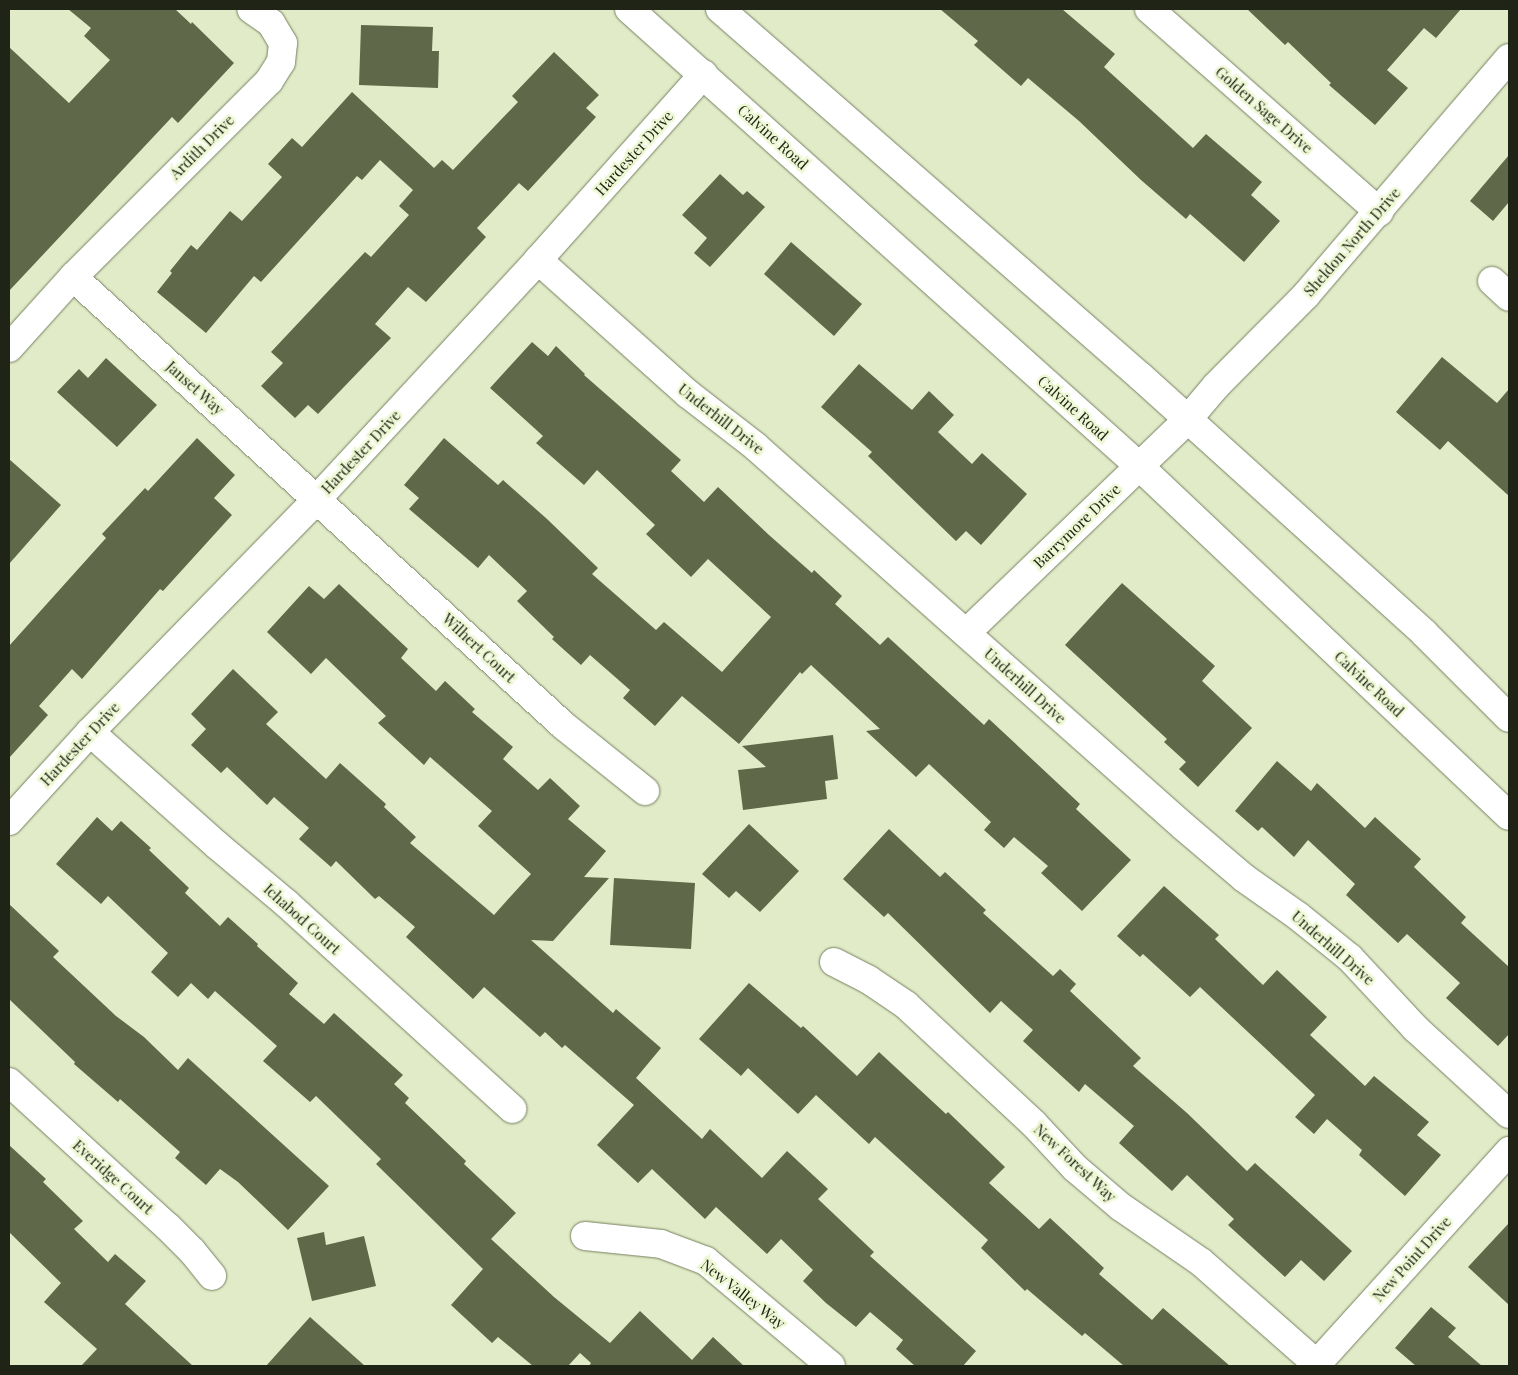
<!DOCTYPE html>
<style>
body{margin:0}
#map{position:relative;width:1518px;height:1375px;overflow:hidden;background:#e1ebc8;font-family:"Playfair Display",serif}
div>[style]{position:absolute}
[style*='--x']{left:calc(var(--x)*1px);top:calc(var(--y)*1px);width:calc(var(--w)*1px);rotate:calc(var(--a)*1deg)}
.building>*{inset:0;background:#5f6849}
.roads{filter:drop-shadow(0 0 1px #778061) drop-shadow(0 0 1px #778061)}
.street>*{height:28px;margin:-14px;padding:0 14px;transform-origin:14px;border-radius:14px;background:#fff}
.secondary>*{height:28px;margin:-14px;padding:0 14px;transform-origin:14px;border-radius:14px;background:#fff}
span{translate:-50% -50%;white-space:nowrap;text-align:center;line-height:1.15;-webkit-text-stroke:5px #eef8d5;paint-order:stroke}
.street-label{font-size:15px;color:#202417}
.frame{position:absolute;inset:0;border:10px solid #202417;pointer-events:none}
</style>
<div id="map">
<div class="building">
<div style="clip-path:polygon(68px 9px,175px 9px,191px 24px,192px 22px,234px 63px,178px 123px,172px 117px,9px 291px,9px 47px,69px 103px,110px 60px,84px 36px,91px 28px)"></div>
<div style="clip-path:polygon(940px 9px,1062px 9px,1115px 54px,1104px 67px,1193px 148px,1206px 134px,1262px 182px,1251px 195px,1280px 221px,1244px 262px,1190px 214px,1186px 219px,1141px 180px,1079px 121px,1028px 78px,1021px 86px,974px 45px,978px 41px)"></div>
<div style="clip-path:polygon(1247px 9px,1461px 9px,1436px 38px,1424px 28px,1387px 70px,1408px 88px,1375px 125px,1329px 85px,1331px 83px,1288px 42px,1285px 45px)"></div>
<div style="clip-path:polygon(361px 25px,433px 27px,432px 51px,439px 51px,438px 88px,359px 85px)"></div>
<div style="clip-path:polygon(554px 52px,599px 95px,586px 108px,596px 117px,528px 191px,519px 183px,477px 228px,486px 237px,426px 302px,408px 287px,375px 324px,391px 338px,318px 414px,308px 405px,295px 418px,261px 386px,283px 363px,271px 352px,365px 252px,371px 257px,409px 215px,399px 206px,413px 190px,380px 160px,362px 180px,357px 176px,261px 282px,254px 276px,206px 333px,157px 292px,172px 273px,170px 271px,191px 245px,197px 250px,230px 211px,242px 221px,282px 177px,268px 164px,292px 138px,302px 147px,352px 92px,434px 168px,442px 160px,453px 170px,518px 102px,512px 96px)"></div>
<div style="clip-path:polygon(1509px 155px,1509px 202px,1493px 221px,1470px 201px)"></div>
<div style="clip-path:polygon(720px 174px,743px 195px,747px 191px,765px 207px,710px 267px,694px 253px,707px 238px,682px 215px)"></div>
<div style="clip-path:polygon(791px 242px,862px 304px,834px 336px,764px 274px)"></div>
<div style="clip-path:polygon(532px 342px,548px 356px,556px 346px,585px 374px,584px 375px,681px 460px,671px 471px,704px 502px,718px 487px,769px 535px,812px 573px,814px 570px,842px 596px,835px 604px,880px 645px,888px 637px,984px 725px,989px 719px,1080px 804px,1076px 809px,1131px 860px,1082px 911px,1041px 873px,1048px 866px,1014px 837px,1004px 848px,984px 830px,991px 822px,929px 764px,916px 777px,866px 731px,880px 729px,811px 665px,802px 674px,800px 672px,739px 744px,682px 696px,655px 726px,623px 698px,630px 690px,590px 655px,581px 665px,552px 639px,554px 637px,517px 601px,527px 591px,489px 555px,478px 568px,409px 509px,419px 498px,404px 485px,444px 438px,498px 485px,503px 480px,547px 519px,598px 568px,592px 574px,656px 630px,664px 622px,722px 672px,771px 617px,708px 559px,691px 577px,646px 534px,655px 525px,597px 470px,584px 485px,536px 443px,543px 436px,490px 388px)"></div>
<div style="clip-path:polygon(1442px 357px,1497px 403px,1509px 389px,1509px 496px,1448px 441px,1440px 450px,1396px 412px)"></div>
<div style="clip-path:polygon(106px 358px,157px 405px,117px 447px,57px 392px,79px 369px,88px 378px)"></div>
<div style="clip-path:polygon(859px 364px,912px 410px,929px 391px,954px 415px,938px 432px,972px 464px,982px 453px,1027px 494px,981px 545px,966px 531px,956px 541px,868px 456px,872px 452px,821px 407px)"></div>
<div style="clip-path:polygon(197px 438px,235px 475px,214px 498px,232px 515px,163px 591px,160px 589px,82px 679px,72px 669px,39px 706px,48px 715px,9px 758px,9px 646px,106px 538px,102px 534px,145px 488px,148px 491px)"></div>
<div style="clip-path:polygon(9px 459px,61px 505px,9px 564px)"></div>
<div style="clip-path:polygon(1122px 583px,1215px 666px,1202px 681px,1252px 728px,1198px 787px,1179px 769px,1186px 762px,1164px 742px,1167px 739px,1065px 645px)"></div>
<div style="clip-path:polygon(339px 584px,408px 649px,401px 658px,436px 691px,445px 681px,475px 709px,472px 712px,513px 747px,503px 759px,538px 790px,550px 778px,580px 806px,568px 819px,606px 851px,584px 877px,609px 878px,553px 941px,531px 940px,613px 1013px,616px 1009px,661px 1048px,636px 1078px,702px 1139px,710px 1129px,762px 1178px,787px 1151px,828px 1189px,818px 1199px,874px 1252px,870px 1256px,976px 1351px,963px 1366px,915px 1366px,896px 1349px,903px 1340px,870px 1312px,856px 1327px,826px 1303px,803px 1281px,813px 1270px,781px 1239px,767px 1254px,716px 1207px,705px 1219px,652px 1169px,638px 1183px,597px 1145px,634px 1105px,565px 1045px,562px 1048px,545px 1032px,540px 1037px,484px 987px,473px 999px,406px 937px,415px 927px,379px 896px,375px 899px,336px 861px,331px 867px,299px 839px,309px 828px,274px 797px,267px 805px,227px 767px,221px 773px,191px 745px,206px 729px,191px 714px,233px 669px,278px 712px,266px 724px,326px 779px,340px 763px,386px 804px,384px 807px,416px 837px,410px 843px,494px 915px,511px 896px,531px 874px,478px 826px,492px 811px,430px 757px,424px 765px,378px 723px,386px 716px,326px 658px,311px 674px,267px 632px,309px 586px,324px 599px)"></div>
<div style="clip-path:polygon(833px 735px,838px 779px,825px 781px,827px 799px,743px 810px,738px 770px,766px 767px,742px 746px)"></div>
<div style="clip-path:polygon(1277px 761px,1311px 791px,1317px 783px,1365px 828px,1375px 817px,1421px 859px,1414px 867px,1466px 917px,1461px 923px,1509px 967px,1509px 1034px,1498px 1046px,1446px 998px,1460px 983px,1407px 934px,1398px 943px,1346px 895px,1355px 884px,1308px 840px,1294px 857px,1262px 827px,1258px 831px,1235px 811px)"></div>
<div style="clip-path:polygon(97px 817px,112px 831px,121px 821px,151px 848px,149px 850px,189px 888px,185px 893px,220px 926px,228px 917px,258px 944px,257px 946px,298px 983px,289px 994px,324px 1024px,334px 1013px,403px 1075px,394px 1084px,409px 1098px,405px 1103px,466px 1161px,464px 1164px,516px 1213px,491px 1239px,554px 1297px,610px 1343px,640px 1311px,692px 1360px,713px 1337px,744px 1366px,589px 1366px,591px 1363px,580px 1353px,568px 1366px,533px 1366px,498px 1337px,492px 1343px,451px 1305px,483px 1269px,376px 1164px,381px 1159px,316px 1096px,310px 1102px,263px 1061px,277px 1046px,215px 991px,208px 999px,191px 983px,178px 997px,151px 972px,168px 953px,108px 896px,101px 904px,56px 864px)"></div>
<div style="clip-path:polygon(749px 824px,799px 871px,760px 912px,736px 891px,729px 898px,702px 874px)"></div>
<div style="clip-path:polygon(889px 829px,940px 877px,945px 872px,986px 910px,983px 913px,1053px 976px,1060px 969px,1076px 984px,1070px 991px,1141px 1058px,1133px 1066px,1187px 1113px,1247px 1171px,1255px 1163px,1352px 1251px,1324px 1281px,1301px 1260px,1285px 1277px,1228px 1225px,1234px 1219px,1187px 1175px,1172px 1191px,1119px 1143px,1134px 1126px,1085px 1084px,1079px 1092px,1023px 1041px,1033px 1030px,1001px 1001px,990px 1013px,888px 913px,884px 917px,843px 879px)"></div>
<div style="clip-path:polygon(614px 878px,695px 883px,691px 949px,610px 945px)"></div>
<div style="clip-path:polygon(1164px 886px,1219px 935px,1215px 939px,1263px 985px,1277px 970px,1327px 1017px,1310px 1035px,1365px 1086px,1374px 1076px,1429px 1122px,1417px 1135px,1441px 1155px,1405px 1196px,1359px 1155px,1362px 1150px,1327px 1119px,1314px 1134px,1295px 1117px,1315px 1095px,1200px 987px,1190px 997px,1143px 954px,1140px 957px,1117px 936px)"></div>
<div style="clip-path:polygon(9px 904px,59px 951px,53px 957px,116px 1016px,144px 1037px,178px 1070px,188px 1058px,329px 1186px,288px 1230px,238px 1182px,220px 1169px,206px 1185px,175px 1158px,180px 1152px,120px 1099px,118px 1102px,74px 1064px,75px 1062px,9px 999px)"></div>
<div style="clip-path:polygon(749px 983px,801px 1028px,803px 1026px,857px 1076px,879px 1052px,946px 1114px,948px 1112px,1005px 1167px,989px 1183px,1039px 1229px,1050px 1218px,1104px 1268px,1099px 1274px,1152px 1320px,1163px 1308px,1230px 1366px,1124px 1366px,1085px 1333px,1082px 1336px,1027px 1289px,1025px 1291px,981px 1248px,988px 1240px,875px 1137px,869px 1144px,816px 1095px,798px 1114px,748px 1068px,741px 1076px,699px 1039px)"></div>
<div style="clip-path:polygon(9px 1145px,46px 1179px,43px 1182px,83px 1221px,74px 1229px,108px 1262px,115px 1254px,146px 1281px,125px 1304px,193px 1366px,81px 1366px,97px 1349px,44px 1302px,61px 1283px,9px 1232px)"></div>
<div style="clip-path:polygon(1509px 1223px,1509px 1305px,1468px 1267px)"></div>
<div style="clip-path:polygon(324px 1232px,326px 1245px,364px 1236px,376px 1286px,312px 1301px,297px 1238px)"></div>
<div style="clip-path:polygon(1431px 1307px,1456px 1328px,1448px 1337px,1482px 1366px,1416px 1366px,1395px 1348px)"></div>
<div style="clip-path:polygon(310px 1317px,365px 1366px,266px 1366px)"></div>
</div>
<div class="roads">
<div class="street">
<div style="--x:1149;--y:9;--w:307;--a:41.4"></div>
<div style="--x:538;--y:260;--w:201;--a:41.8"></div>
<div style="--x:688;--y:394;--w:85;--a:37.8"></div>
<div style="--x:755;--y:446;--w:572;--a:41.6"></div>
<div style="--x:1183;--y:826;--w:80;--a:40.4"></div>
<div style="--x:1244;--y:878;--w:66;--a:35.1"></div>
<div style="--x:1298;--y:916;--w:67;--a:38.9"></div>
<div style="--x:1350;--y:958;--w:96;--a:47.1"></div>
<div style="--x:1415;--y:1028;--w:127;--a:42.5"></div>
<div style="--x:73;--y:277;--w:665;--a:42.44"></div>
<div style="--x:564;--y:726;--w:104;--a:38.7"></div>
<div style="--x:1492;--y:281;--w:23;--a:43"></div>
<div style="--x:9;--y:348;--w:96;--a:-48"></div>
<div style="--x:73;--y:277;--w:277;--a:-45"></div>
<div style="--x:269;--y:81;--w:22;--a:-58"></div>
<div style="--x:281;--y:62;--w:19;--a:-84"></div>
<div style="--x:283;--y:43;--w:23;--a:-121"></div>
<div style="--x:271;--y:23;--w:24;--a:-145"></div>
<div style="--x:966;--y:633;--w:308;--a:-43.9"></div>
<div style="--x:90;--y:732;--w:171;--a:41.7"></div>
<div style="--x:218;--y:846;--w:89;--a:40"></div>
<div style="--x:286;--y:903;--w:306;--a:42.3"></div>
<div style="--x:9;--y:821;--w:120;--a:-47.7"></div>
<div style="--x:90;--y:732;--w:325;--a:-45.7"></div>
<div style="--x:317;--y:499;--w:326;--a:-47.2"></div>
<div style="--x:538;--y:260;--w:249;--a:-48.3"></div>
<div style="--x:834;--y:962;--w:39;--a:27"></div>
<div style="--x:869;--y:980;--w:45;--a:34"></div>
<div style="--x:906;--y:1005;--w:175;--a:42.9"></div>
<div style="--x:1034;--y:1124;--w:60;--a:47"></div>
<div style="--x:1075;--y:1168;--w:60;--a:40.3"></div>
<div style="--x:1121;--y:1207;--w:97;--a:34.5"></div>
<div style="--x:1201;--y:1262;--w:157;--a:41.4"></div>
<div style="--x:9;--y:1082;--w:215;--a:42.4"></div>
<div style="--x:168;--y:1227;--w:34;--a:45"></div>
<div style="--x:192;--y:1251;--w:32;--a:51"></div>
<div style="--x:585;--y:1236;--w:76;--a:6"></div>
<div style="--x:661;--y:1244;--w:48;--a:20.7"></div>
<div style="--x:706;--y:1261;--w:163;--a:40"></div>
<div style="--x:1315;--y:1366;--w:290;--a:-47.9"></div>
</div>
<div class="secondary">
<div style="--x:629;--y:9;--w:685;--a:41.86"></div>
<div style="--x:1139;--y:466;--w:509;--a:43.41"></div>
<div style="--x:720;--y:9;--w:558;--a:41.15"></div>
<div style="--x:1140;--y:376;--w:383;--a:42.1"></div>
<div style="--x:1424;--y:633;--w:120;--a:45"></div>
<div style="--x:1188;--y:419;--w:43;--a:-49.7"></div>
<div style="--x:1216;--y:386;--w:128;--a:-45.3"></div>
<div style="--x:1306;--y:295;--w:312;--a:-49.4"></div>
</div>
</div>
<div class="street-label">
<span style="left:1264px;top:110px;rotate:41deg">Golden Sage Drive</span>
<span style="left:773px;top:137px;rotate:42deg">Calvine Road</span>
<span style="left:202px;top:147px;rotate:-45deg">Ardith Drive</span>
<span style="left:634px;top:153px;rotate:-48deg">Hardester Drive</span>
<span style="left:1352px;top:242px;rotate:-49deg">Sheldon North Drive</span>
<span style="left:195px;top:388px;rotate:42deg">Janset Way</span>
<span style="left:1073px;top:408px;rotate:42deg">Calvine Road</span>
<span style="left:721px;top:419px;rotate:38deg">Underhill Drive</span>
<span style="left:361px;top:452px;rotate:-47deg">Hardester Drive</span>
<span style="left:1077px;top:526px;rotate:-44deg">Barrymore Drive</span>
<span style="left:479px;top:648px;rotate:43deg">Wilhert Court</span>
<span style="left:1369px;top:684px;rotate:43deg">Calvine Road</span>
<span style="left:1025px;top:686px;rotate:42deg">Underhill Drive</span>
<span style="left:80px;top:744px;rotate:-47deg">Hardester Drive</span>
<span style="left:302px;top:919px;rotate:42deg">Ichabod Court</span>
<span style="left:1333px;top:948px;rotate:41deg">Underhill Drive</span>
<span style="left:1075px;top:1163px;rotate:43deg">New Forest Way</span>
<span style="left:113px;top:1177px;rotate:42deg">Everidge Court</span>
<span style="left:1412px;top:1259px;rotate:-48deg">New Point Drive</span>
<span style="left:743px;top:1294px;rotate:38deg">New Valley Way</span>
</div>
<div class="frame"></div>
</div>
